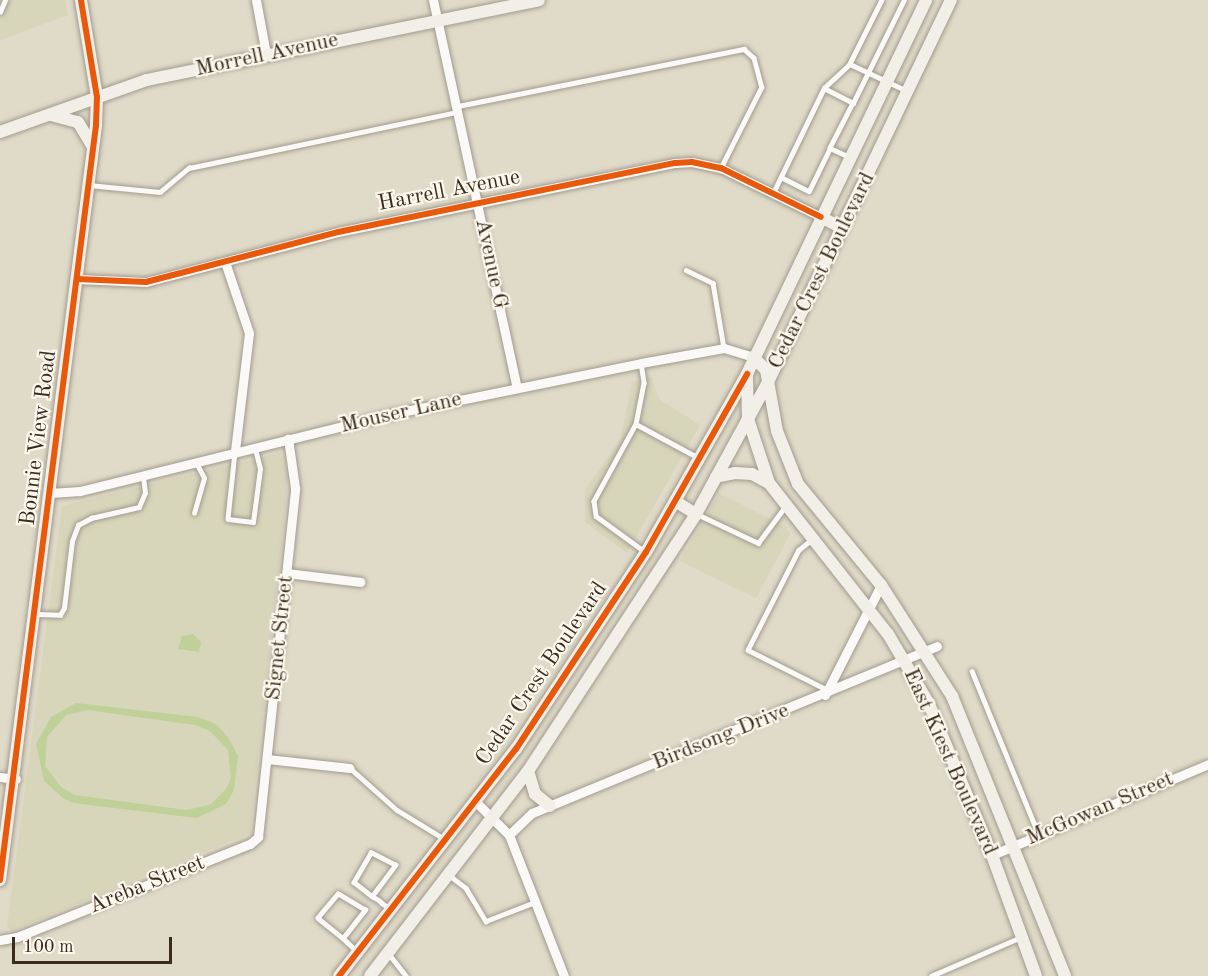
<!DOCTYPE html>
<style>
body{margin:0}
#map{position:relative;width:1208px;height:976px;overflow:hidden;background:#e0dac8;font-family:"Old Standard TT",serif}
div>[style]{position:absolute}
[style*='--x']{left:calc(var(--x)*1px);top:calc(var(--y)*1px);width:calc(var(--w)*1px);rotate:calc(var(--a)*1deg)}
.built>*{inset:0;background:#d7d5ba}
.green>*{inset:0;background:#bfd099}
.roads{filter:drop-shadow(0 0 2px #a19b8f) drop-shadow(0 0 2px #a19b8f)}
.lane>*{height:4.5px;margin:-2.25px;padding:0 2.25px;transform-origin:2.25px;border-radius:2.25px;background:#faf9f7}
.street>*{height:9px;margin:-4.5px;padding:0 4.5px;transform-origin:4.5px;border-radius:4.5px;background:#faf9f7}
.secondary>*{height:12px;margin:-6px;padding:0 6px;transform-origin:6px;border-radius:6px;background:#f2efe8}
.cycleway>*{height:6px;margin:-3px;padding:0 3px;transform-origin:3px;border-radius:3px;background:#e8590c}
span{translate:-50% -50%;white-space:nowrap;text-align:center;line-height:1.15;-webkit-text-stroke:4.5px #fbf7ec;paint-order:stroke}
.street-label{font-size:22px;color:#3b2a1e}
.scale{position:absolute;left:12px;top:937px;width:160px;height:27px;box-sizing:border-box;border:3px solid #3b2a1e;border-top:0;padding-left:8px;font-size:18px;line-height:21px;white-space:nowrap;color:#3b2a1e;-webkit-text-stroke:4px #fbf7ec;paint-order:stroke}
</style>
<div id="map">
<div class="built">
<div style="clip-path:polygon(0 0,65px 0,68px 15px,0 40px)"></div>
<div style="clip-path:polygon(651px 377px,659px 399px,700px 425px,627px 553px,585px 522px,585px 489px,620px 441px,632px 382px)"></div>
<div style="clip-path:polygon(280px 453px,287px 470px,286px 503px,250px 833px,11px 931px,7px 926px,62px 506px)"></div>
<div style="clip-path:polygon(719px 493px,786px 527px,790px 534px,756px 598px,680px 561px)"></div>
</div>
<div class="green">
<div style="clip-path:polygon(193px 634px,201px 642px,199px 652px,178px 649px,182px 636px)"></div>
<div style="clip-path:polygon(evenodd,76px 703px,198px 717px,216px 724px,228px 737px,238px 756px,234px 790px,226px 804px,197px 818px,73px 803px,63px 798px,44px 781px,36px 744px,51px 717px,76px 703px,87px 710px,195px 725px,210px 731px,228px 750px,231px 778px,226px 789px,210px 805px,186px 810px,75px 795px,62px 788px,45px 766px,47px 737px,66px 715px,87px 710px)"></div>
</div>
<div class="roads">
<div class="lane">
<div style="--x:882;--y:0;--w:72;--a:116.6"></div>
<div style="--x:850;--y:64;--w:63;--a:25.3"></div>
<div style="--x:0;--y:12;--w:13;--a:-67"></div>
<div style="--x:824;--y:88;--w:35;--a:-43"></div>
<div style="--x:853;--y:103;--w:115;--a:-63.7"></div>
<div style="--x:458;--y:106;--w:292;--a:-11.3"></div>
<div style="--x:744;--y:49;--w:13;--a:42"></div>
<div style="--x:754;--y:58;--w:30;--a:75"></div>
<div style="--x:762;--y:87;--w:91;--a:116.8"></div>
<div style="--x:781;--y:177;--w:31;--a:27"></div>
<div style="--x:809;--y:191;--w:48;--a:-64"></div>
<div style="--x:89;--y:185;--w:71;--a:5.6"></div>
<div style="--x:160;--y:192;--w:38;--a:-40"></div>
<div style="--x:189;--y:168;--w:275;--a:-11.8"></div>
<div style="--x:773;--y:193;--w:117;--a:-64.1"></div>
<div style="--x:824;--y:88;--w:33;--a:27"></div>
<div style="--x:853;--y:103;--w:51;--a:117.1"></div>
<div style="--x:830;--y:148;--w:21;--a:25"></div>
<div style="--x:686;--y:270;--w:30;--a:26"></div>
<div style="--x:713;--y:283;--w:66;--a:80.4"></div>
<div style="--x:641;--y:363;--w:20;--a:81"></div>
<div style="--x:644;--y:383;--w:42;--a:101"></div>
<div style="--x:636;--y:424;--w:88;--a:118.6"></div>
<div style="--x:594;--y:501;--w:15;--a:82"></div>
<div style="--x:596;--y:516;--w:59;--a:36.1"></div>
<div style="--x:636;--y:424;--w:69;--a:28.4"></div>
<div style="--x:235;--y:452;--w:67;--a:96"></div>
<div style="--x:228;--y:519;--w:25;--a:7"></div>
<div style="--x:253;--y:522;--w:53;--a:-82.5"></div>
<div style="--x:260;--y:469;--w:21;--a:-104"></div>
<div style="--x:194;--y:513;--w:36;--a:-74"></div>
<div style="--x:204;--y:478;--w:17;--a:-118"></div>
<div style="--x:697;--y:514;--w:68;--a:25.4"></div>
<div style="--x:758;--y:543;--w:44;--a:-53.4"></div>
<div style="--x:812;--y:540;--w:16;--a:142"></div>
<div style="--x:799;--y:550;--w:112;--a:117"></div>
<div style="--x:748;--y:650;--w:87;--a:26.6"></div>
<div style="--x:37;--y:614;--w:23;--a:2"></div>
<div style="--x:60;--y:615;--w:8;--a:-60"></div>
<div style="--x:64;--y:608;--w:67;--a:-83.2"></div>
<div style="--x:72;--y:541;--w:17;--a:-69"></div>
<div style="--x:78;--y:525;--w:15;--a:-28"></div>
<div style="--x:91;--y:518;--w:49;--a:-12.9"></div>
<div style="--x:139;--y:507;--w:15;--a:-67"></div>
<div style="--x:145;--y:493;--w:17;--a:-97"></div>
<div style="--x:972;--y:671;--w:177;--a:67.8"></div>
<div style="--x:350;--y:768;--w:63;--a:41.8"></div>
<div style="--x:397;--y:810;--w:54;--a:31.3"></div>
<div style="--x:449;--y:875;--w:21;--a:37"></div>
<div style="--x:466;--y:888;--w:39;--a:59"></div>
<div style="--x:486;--y:921;--w:53;--a:-21.2"></div>
<div style="--x:372;--y:896;--w:39;--a:-53"></div>
<div style="--x:395;--y:865;--w:27;--a:-153"></div>
<div style="--x:371;--y:853;--w:34;--a:120"></div>
<div style="--x:354;--y:882;--w:23;--a:38"></div>
<div style="--x:372;--y:896;--w:9;--a:32"></div>
<div style="--x:380;--y:901;--w:3;--a:45"></div>
<div style="--x:382;--y:903;--w:9;--a:36"></div>
<div style="--x:343;--y:938;--w:36;--a:-52"></div>
<div style="--x:365;--y:910;--w:31;--a:-149"></div>
<div style="--x:338;--y:894;--w:31;--a:130"></div>
<div style="--x:318;--y:918;--w:32;--a:39"></div>
<div style="--x:343;--y:938;--w:6;--a:45"></div>
<div style="--x:347;--y:942;--w:12;--a:42"></div>
<div style="--x:389;--y:954;--w:28;--a:52"></div>
<div style="--x:931;--y:976;--w:98;--a:-23.4"></div>
</div>
<div class="street">
<div style="--x:256;--y:0;--w:55;--a:79.5"></div>
<div style="--x:433;--y:0;--w:396;--a:77.8"></div>
<div style="--x:225;--y:262;--w:75;--a:71.3"></div>
<div style="--x:249;--y:333;--w:119;--a:96.8"></div>
<div style="--x:77;--y:279;--w:69;--a:2.5"></div>
<div style="--x:146;--y:282;--w:198;--a:-14.6"></div>
<div style="--x:338;--y:232;--w:344;--a:-11.6"></div>
<div style="--x:675;--y:163;--w:17;--a:-3"></div>
<div style="--x:692;--y:162;--w:30;--a:12"></div>
<div style="--x:721;--y:168;--w:111;--a:26.1"></div>
<div style="--x:50;--y:493;--w:30;--a:-4"></div>
<div style="--x:80;--y:491;--w:320;--a:-13.9"></div>
<div style="--x:391;--y:414;--w:255;--a:-11.5"></div>
<div style="--x:641;--y:363;--w:84;--a:-10.2"></div>
<div style="--x:724;--y:348;--w:30;--a:17"></div>
<div style="--x:287;--y:573;--w:74;--a:7"></div>
<div style="--x:825;--y:695;--w:123;--a:-63"></div>
<div style="--x:267;--y:759;--w:83;--a:6.2"></div>
<div style="--x:0;--y:777;--w:16;--a:7"></div>
<div style="--x:476;--y:802;--w:47;--a:45"></div>
<div style="--x:509;--y:835;--w:151;--a:68.7"></div>
<div style="--x:509;--y:835;--w:32;--a:-44"></div>
<div style="--x:532;--y:813;--w:438;--a:-22.4"></div>
<div style="--x:992;--y:855;--w:234;--a:-22.8"></div>
<div style="--x:0;--y:940;--w:17;--a:-10"></div>
<div style="--x:17;--y:937;--w:251;--a:-21.8"></div>
<div style="--x:250;--y:844;--w:11;--a:-41"></div>
<div style="--x:258;--y:837;--w:351;--a:-83.9"></div>
<div style="--x:295;--y:488;--w:50;--a:-98"></div>
</div>
<div class="secondary">
<div style="--x:51;--y:115;--w:28;--a:15"></div>
<div style="--x:78;--y:122;--w:29;--a:59"></div>
<div style="--x:0;--y:132;--w:156;--a:-19.5"></div>
<div style="--x:147;--y:80;--w:400;--a:-11.5"></div>
<div style="--x:821;--y:217;--w:24;--a:28"></div>
<div style="--x:753;--y:357;--w:18;--a:45"></div>
<div style="--x:766;--y:370;--w:62;--a:79.8"></div>
<div style="--x:777;--y:431;--w:57;--a:68.4"></div>
<div style="--x:798;--y:484;--w:131;--a:50.6"></div>
<div style="--x:881;--y:585;--w:132;--a:57.4"></div>
<div style="--x:952;--y:696;--w:302;--a:68"></div>
<div style="--x:747;--y:378;--w:41;--a:88.6"></div>
<div style="--x:748;--y:419;--w:67;--a:71.8"></div>
<div style="--x:769;--y:483;--w:192;--a:51.8"></div>
<div style="--x:888;--y:634;--w:81;--a:59.6"></div>
<div style="--x:929;--y:704;--w:164;--a:67.4"></div>
<div style="--x:992;--y:855;--w:129;--a:70"></div>
<div style="--x:716;--y:477;--w:19;--a:-12"></div>
<div style="--x:735;--y:473;--w:17;--a:3"></div>
<div style="--x:752;--y:474;--w:19;--a:28"></div>
<div style="--x:675;--y:501;--w:25;--a:32"></div>
<div style="--x:528;--y:771;--w:24;--a:73"></div>
<div style="--x:535;--y:794;--w:19;--a:39"></div>
<div style="--x:0;--y:880;--w:761;--a:-82.75"></div>
<div style="--x:96;--y:125;--w:28;--a:-88"></div>
<div style="--x:97;--y:97;--w:98;--a:-99.4"></div>
<div style="--x:339;--y:976;--w:288;--a:-52.1"></div>
<div style="--x:516;--y:749;--w:236;--a:-56.6"></div>
<div style="--x:646;--y:552;--w:205;--a:-60.4"></div>
<div style="--x:747;--y:374;--w:415;--a:-64.4"></div>
<div style="--x:370;--y:976;--w:259;--a:-52.4"></div>
<div style="--x:528;--y:771;--w:307;--a:-56.8"></div>
<div style="--x:696;--y:514;--w:150;--a:-61.4"></div>
<div style="--x:768;--y:382;--w:424;--a:-64.4"></div>
</div>
</div>
<div class="cycleway">
<div style="--x:77;--y:279;--w:69;--a:2.5"></div>
<div style="--x:146;--y:282;--w:198;--a:-14.6"></div>
<div style="--x:338;--y:232;--w:344;--a:-11.6"></div>
<div style="--x:675;--y:163;--w:17;--a:-3"></div>
<div style="--x:692;--y:162;--w:30;--a:12"></div>
<div style="--x:721;--y:168;--w:111;--a:26.1"></div>
<div style="--x:0;--y:880;--w:761;--a:-82.75"></div>
<div style="--x:96;--y:125;--w:28;--a:-88"></div>
<div style="--x:97;--y:97;--w:98;--a:-99.4"></div>
<div style="--x:339;--y:976;--w:288;--a:-52.1"></div>
<div style="--x:516;--y:749;--w:236;--a:-56.6"></div>
<div style="--x:646;--y:552;--w:205;--a:-60.4"></div>
</div>
<div class="street-label">
<span style="left:267px;top:55px;rotate:-12deg">Morrell Avenue</span>
<span style="left:449px;top:191px;rotate:-11deg">Harrell Avenue</span>
<span style="left:491px;top:264px;rotate:78deg">Avenue G</span>
<span style="left:822px;top:271px;rotate:-64deg">Cedar Crest Boulevard</span>
<span style="left:401px;top:413px;rotate:-13deg">Mouser Lane</span>
<span style="left:39px;top:438px;rotate:-83deg">Bonnie View Road</span>
<span style="left:280px;top:638px;rotate:-84deg">Signet Street</span>
<span style="left:542px;top:674px;rotate:-56deg">Cedar Crest Boulevard</span>
<span style="left:721px;top:737px;rotate:-22deg">Birdsong Drive</span>
<span style="left:950px;top:762px;rotate:66deg">East Kiest Boulevard</span>
<span style="left:1100px;top:809px;rotate:-23deg">McGowan Street</span>
<span style="left:147px;top:885px;rotate:-22deg">Areba Street</span>
</div>
<div class="scale">100 m</div>
</div>
